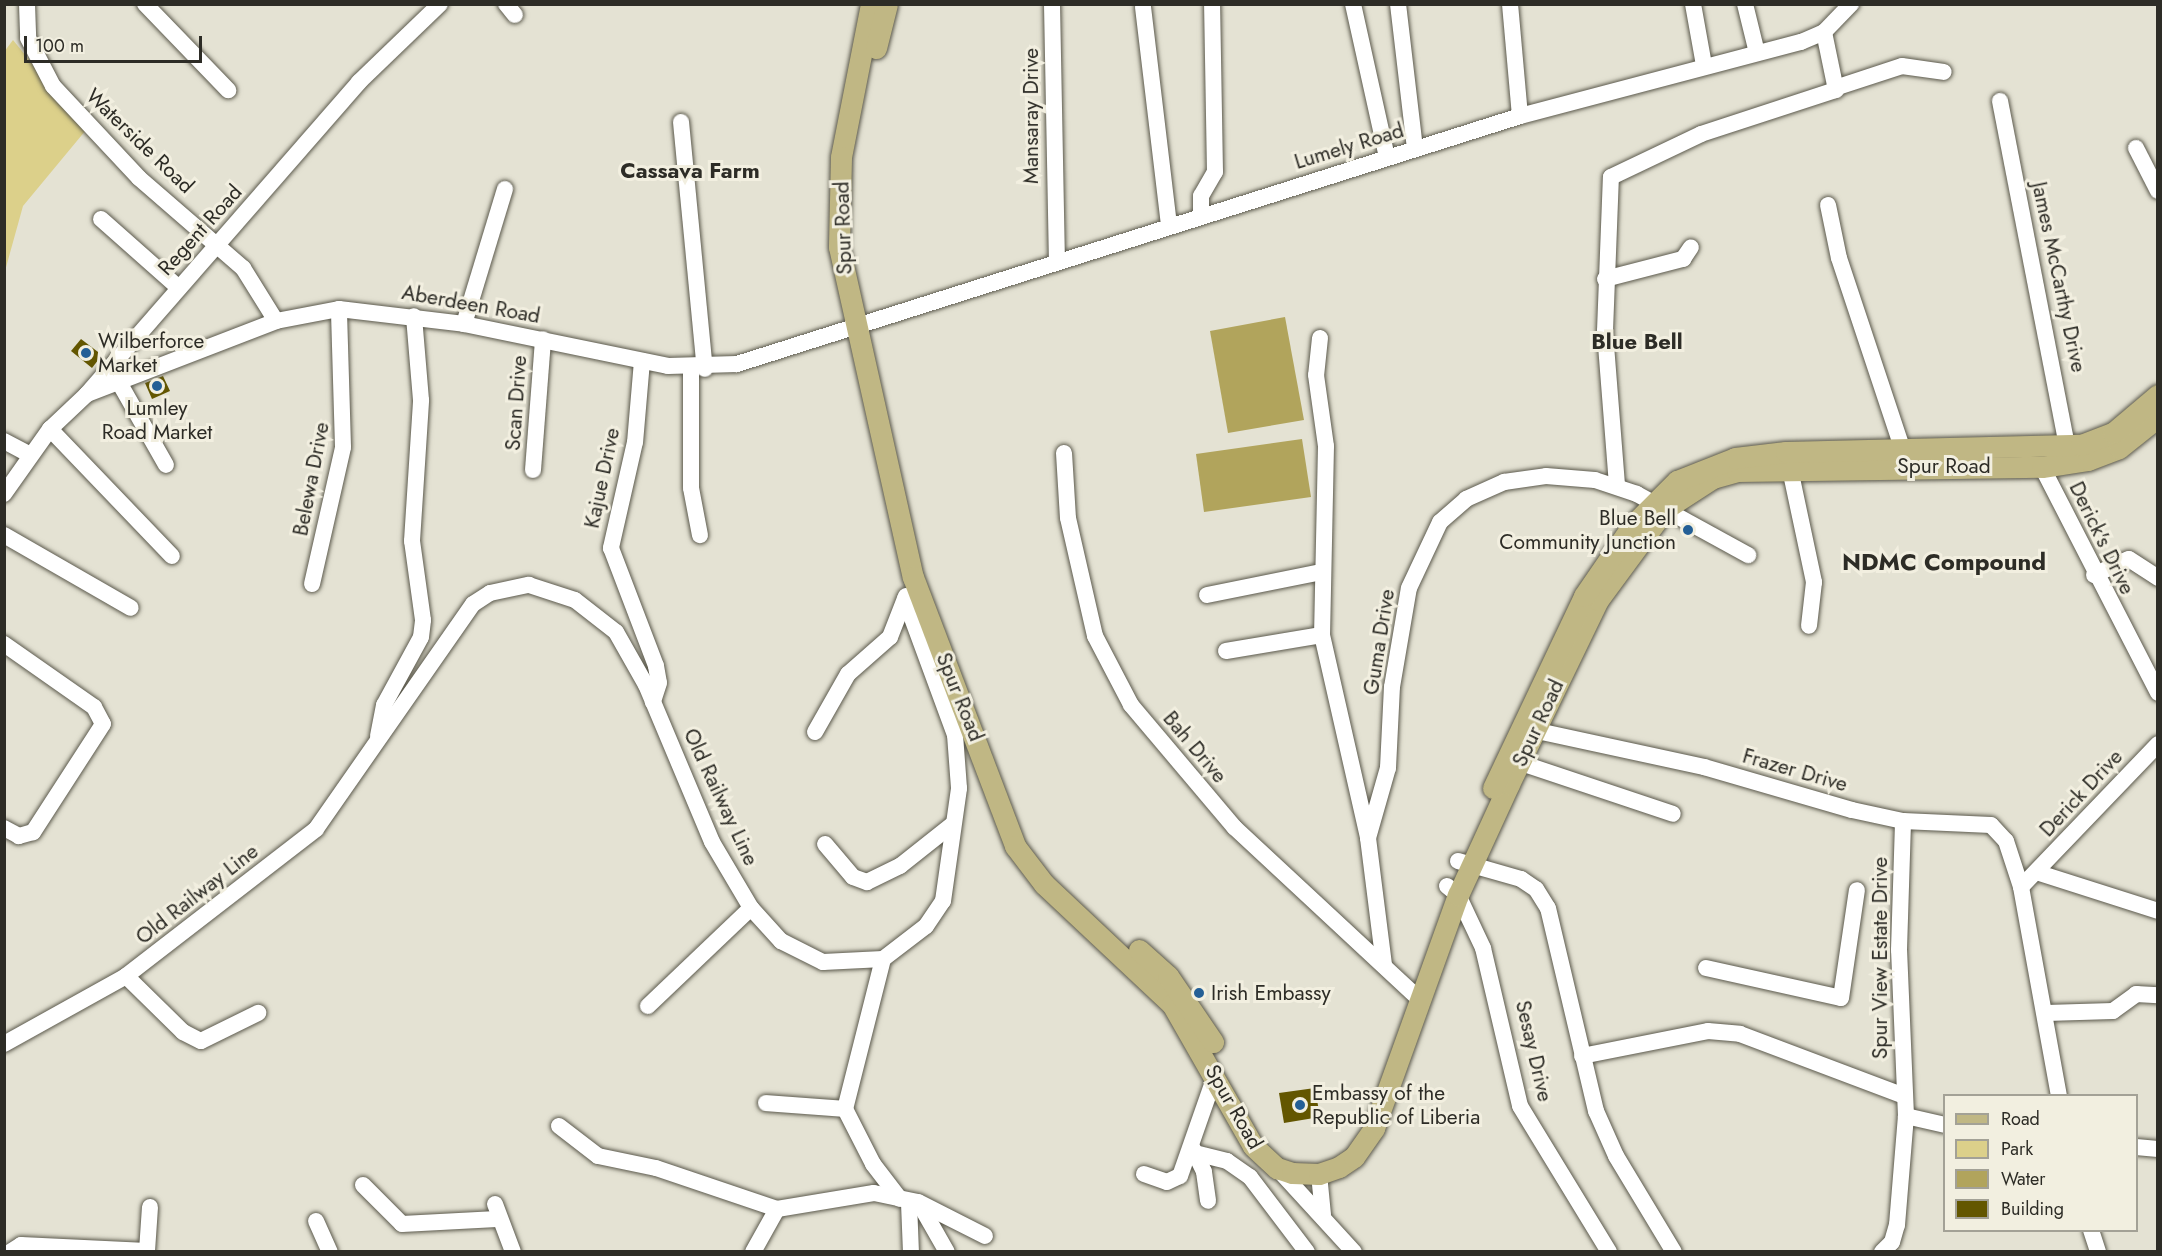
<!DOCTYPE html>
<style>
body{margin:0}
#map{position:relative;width:2162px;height:1256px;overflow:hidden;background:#e4e2d3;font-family:Jost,sans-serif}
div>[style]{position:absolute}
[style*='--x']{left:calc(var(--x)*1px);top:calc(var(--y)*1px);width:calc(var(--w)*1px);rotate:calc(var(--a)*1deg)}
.green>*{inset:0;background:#dcd08a}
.water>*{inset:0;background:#b1a45c}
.building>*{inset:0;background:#635600}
.roads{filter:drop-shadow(0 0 2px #5b594c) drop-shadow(0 0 2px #5b594c)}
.minor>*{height:16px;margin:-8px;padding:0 8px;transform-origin:8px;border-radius:8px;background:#fff}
.major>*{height:21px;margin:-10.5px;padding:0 10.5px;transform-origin:10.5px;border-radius:10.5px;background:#c0b784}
.dots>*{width:16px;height:16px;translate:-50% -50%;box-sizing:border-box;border:3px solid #f2efe0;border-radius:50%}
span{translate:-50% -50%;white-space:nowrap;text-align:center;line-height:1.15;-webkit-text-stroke:6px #f2efe0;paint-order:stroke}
.street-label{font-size:21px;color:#2d2c26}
.poi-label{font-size:21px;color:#2d2c26}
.left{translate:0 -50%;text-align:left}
.right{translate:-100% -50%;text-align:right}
.neighbourhood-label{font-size:22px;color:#2d2c26;font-weight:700}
.quarter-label{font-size:24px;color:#2d2c26;font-weight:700}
.frame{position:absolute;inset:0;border:6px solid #2d2c26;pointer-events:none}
.legend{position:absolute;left:1943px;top:1094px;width:195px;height:138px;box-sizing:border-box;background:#f2efe0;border:2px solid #a3a196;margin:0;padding:8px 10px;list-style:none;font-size:18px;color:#2d2c26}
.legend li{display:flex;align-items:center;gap:12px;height:30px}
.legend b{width:30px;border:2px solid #a3a196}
.scale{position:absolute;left:24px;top:36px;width:178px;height:27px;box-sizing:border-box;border:3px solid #2d2c26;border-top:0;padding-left:8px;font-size:18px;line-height:21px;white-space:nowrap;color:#2d2c26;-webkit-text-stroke:4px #f2efe0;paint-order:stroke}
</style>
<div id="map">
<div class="green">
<div style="clip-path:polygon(13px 40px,86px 130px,23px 206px,5px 271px,4px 52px)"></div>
</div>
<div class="water">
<div style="clip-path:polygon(1285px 317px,1304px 420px,1228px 433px,1210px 331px)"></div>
<div style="clip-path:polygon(1302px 439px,1311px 497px,1204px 512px,1196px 454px)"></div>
</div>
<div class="building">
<div style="clip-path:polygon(81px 339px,102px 355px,92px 368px,71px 351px)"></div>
<div style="clip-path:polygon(163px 376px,170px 391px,152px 399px,145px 383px)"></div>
<div style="clip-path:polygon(1315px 1088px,1320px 1117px,1284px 1123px,1279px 1093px)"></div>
</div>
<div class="roads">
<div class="minor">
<div style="--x:27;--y:4;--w:34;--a:88"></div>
<div style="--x:28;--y:38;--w:54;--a:62.5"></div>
<div style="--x:53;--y:86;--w:126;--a:46.9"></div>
<div style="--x:139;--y:178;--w:138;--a:40.9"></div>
<div style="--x:243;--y:268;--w:62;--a:58.1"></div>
<div style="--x:145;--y:4;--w:120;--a:46"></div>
<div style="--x:506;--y:4;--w:14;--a:51"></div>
<div style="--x:1052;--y:4;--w:258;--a:88.9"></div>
<div style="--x:1353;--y:4;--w:157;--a:77.5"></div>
<div style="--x:1398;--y:4;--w:146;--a:83.3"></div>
<div style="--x:1510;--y:4;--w:112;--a:84.9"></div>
<div style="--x:1693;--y:4;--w:62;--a:79.8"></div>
<div style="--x:1745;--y:4;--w:50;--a:76.2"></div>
<div style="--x:1143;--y:7;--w:221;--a:83.2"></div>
<div style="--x:1838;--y:87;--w:67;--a:-18.2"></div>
<div style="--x:1902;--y:66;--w:42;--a:8.1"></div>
<div style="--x:2000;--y:101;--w:362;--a:79"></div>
<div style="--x:681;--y:122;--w:248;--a:84.5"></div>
<div style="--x:2136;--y:148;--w:48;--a:62.9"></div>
<div style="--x:1828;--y:205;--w:54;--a:78.3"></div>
<div style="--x:1839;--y:258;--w:212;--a:71.6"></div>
<div style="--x:1201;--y:216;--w:20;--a:-90"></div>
<div style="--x:1201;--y:196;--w:28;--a:-60"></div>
<div style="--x:1215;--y:172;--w:168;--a:-91"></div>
<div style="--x:101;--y:219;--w:104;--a:41.5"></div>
<div style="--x:1605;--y:279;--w:81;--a:-14.4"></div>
<div style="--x:1683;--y:259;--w:14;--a:-56"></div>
<div style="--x:464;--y:324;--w:141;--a:-73.1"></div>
<div style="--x:1320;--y:338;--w:37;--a:96"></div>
<div style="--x:1316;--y:375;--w:72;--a:82"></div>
<div style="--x:1326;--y:446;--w:189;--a:91.2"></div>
<div style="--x:1322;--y:635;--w:208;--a:77.2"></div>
<div style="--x:1368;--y:838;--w:128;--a:82.8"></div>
<div style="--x:642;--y:361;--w:81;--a:94.9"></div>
<div style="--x:635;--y:442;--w:109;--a:102.8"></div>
<div style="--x:611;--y:548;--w:126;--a:69.1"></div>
<div style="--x:656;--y:666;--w:17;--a:80"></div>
<div style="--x:659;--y:683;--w:20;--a:108"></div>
<div style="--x:691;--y:369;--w:119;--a:90"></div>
<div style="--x:691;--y:488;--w:48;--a:79.2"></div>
<div style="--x:120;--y:384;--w:93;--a:60.4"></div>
<div style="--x:87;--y:394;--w:203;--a:-21.1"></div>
<div style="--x:276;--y:321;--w:64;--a:-10.8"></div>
<div style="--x:339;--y:309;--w:126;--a:6.8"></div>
<div style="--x:464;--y:324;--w:208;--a:11.6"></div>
<div style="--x:668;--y:366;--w:69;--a:-1.7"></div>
<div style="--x:737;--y:364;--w:821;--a:-17.57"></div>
<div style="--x:1520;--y:116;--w:291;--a:-14.8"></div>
<div style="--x:1801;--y:42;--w:25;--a:-23"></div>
<div style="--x:1824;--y:32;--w:39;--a:-46"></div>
<div style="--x:50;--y:429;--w:176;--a:46.2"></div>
<div style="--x:4;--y:441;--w:27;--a:28"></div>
<div style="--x:1064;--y:453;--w:65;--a:86.5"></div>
<div style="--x:1068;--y:518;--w:121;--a:77.1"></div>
<div style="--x:1095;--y:636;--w:78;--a:62.4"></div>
<div style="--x:1131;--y:705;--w:160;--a:49.8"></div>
<div style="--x:1234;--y:827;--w:251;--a:42.9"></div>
<div style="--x:2042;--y:467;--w:254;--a:62.8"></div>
<div style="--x:1790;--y:469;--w:116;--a:78"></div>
<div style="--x:1814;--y:582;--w:44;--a:96.5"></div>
<div style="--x:533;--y:470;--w:131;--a:-85.6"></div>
<div style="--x:1617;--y:485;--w:154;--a:-94.5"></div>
<div style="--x:1605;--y:331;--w:154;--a:-87.8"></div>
<div style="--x:1611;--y:177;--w:100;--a:-25.5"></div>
<div style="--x:1701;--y:134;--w:142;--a:-18.1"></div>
<div style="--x:1836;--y:90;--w:59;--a:-101.7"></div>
<div style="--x:4;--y:494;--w:80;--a:-54.7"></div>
<div style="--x:50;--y:429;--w:51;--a:-43.4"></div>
<div style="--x:87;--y:394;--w:414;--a:-48.9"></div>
<div style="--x:359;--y:82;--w:112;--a:-43.9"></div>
<div style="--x:4;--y:535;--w:146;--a:29.9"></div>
<div style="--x:2094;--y:575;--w:38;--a:-25"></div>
<div style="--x:2129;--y:559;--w:35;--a:33"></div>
<div style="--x:312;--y:584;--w:140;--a:-77.2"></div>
<div style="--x:343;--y:447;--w:138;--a:-91.7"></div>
<div style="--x:1207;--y:595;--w:116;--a:-11.4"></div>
<div style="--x:4;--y:644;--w:110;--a:35"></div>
<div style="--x:94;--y:707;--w:19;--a:62"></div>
<div style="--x:103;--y:724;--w:129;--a:122.9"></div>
<div style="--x:33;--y:832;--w:15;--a:164"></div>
<div style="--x:19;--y:836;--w:17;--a:-152"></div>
<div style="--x:1226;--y:651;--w:97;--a:-9.5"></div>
<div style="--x:1524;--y:728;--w:184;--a:12.2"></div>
<div style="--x:1704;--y:767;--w:154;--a:16.2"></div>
<div style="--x:1852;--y:810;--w:52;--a:12.2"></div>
<div style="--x:1903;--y:821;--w:88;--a:2.6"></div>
<div style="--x:1991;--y:825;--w:22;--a:47"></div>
<div style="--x:2006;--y:841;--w:48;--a:71.9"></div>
<div style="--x:2021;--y:887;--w:212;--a:79.7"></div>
<div style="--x:815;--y:732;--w:67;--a:-60.4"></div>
<div style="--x:848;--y:674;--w:56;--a:-41.4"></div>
<div style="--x:890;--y:637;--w:44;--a:-68.7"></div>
<div style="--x:378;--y:736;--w:32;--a:-79"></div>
<div style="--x:384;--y:705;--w:77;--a:-61.4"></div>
<div style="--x:421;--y:637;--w:17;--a:-83"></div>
<div style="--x:423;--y:620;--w:80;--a:-97.9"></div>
<div style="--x:412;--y:541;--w:141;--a:-86.3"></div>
<div style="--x:421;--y:400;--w:84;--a:-94.8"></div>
<div style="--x:1521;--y:763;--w:160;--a:18.5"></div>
<div style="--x:1368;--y:838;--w:73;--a:-74.1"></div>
<div style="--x:1388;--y:768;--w:81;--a:-87.2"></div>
<div style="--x:1392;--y:687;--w:100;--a:-80.3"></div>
<div style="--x:1409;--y:588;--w:73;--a:-64.8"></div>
<div style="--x:1440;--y:522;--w:35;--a:-41"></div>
<div style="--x:1466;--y:499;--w:42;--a:-24.1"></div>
<div style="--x:1504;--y:482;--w:42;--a:-8.1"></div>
<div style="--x:1546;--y:476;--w:49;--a:4.7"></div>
<div style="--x:1595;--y:480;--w:44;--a:18.4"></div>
<div style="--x:1637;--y:494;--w:127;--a:28.8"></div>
<div style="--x:825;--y:844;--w:43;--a:49.7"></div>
<div style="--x:853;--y:877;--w:15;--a:20"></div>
<div style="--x:867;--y:882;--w:37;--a:-26"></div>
<div style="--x:900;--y:866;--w:68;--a:-38.4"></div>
<div style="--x:1458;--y:861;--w:66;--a:15.9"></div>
<div style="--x:1521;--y:879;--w:18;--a:34"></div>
<div style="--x:1536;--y:889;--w:22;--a:58"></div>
<div style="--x:1548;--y:908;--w:209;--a:76.7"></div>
<div style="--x:1596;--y:1111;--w:49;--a:66"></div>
<div style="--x:1616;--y:1156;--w:112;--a:58.9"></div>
<div style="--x:2036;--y:872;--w:128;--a:17.7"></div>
<div style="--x:1447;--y:886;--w:14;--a:39"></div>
<div style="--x:1458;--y:895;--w:59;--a:64.7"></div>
<div style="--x:1483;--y:948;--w:162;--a:76.8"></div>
<div style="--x:1520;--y:1106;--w:171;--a:58.6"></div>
<div style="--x:2021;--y:887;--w:198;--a:-46.2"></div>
<div style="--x:883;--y:959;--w:155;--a:104.2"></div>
<div style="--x:845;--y:1109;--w:62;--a:63"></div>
<div style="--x:873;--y:1164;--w:44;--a:52.4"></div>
<div style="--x:1706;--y:968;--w:138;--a:12.5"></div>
<div style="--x:1841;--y:998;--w:109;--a:-81.6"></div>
<div style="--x:126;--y:976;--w:80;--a:44.5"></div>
<div style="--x:183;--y:1032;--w:20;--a:27"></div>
<div style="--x:201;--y:1041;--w:64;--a:-26.2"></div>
<div style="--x:648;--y:1006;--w:142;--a:-43.6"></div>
<div style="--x:2046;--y:1013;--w:67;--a:-1.7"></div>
<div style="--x:2113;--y:1011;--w:29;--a:-36"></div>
<div style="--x:2136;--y:994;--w:22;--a:3"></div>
<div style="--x:4;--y:1044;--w:140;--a:-29.1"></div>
<div style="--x:126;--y:976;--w:240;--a:-37.7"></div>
<div style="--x:316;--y:829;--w:274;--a:-55.1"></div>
<div style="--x:473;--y:604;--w:20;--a:-33"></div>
<div style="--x:490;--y:593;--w:40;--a:-12"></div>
<div style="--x:529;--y:585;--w:48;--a:18.1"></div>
<div style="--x:575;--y:600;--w:52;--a:38"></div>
<div style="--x:616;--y:632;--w:61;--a:60.5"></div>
<div style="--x:646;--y:685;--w:170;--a:67.2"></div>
<div style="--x:712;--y:842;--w:77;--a:59.4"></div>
<div style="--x:751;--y:908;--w:45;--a:47.7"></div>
<div style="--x:781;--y:941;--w:47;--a:26.6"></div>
<div style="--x:823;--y:962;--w:60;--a:-2.9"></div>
<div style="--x:883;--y:959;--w:54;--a:-37.5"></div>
<div style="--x:926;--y:926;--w:30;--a:-56"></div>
<div style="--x:943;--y:901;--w:114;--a:-81.9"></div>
<div style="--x:959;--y:788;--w:53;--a:-94.3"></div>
<div style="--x:955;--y:735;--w:145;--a:-110.2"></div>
<div style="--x:1582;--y:1056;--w:128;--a:-11.2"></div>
<div style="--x:1708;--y:1031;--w:32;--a:5"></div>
<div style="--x:1740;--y:1034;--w:175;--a:20.7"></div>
<div style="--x:766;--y:1103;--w:79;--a:4.3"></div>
<div style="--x:1906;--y:1116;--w:39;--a:13"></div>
<div style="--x:559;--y:1126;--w:49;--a:37.6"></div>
<div style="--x:598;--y:1156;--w:59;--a:11.7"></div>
<div style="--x:656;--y:1168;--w:128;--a:18.7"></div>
<div style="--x:777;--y:1209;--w:98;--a:-9.4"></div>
<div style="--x:874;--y:1193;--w:45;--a:11.6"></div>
<div style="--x:918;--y:1202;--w:75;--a:26.9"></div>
<div style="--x:2136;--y:1147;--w:22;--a:5"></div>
<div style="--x:1193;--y:1149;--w:25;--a:64"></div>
<div style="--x:1204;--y:1172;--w:29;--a:82"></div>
<div style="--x:1199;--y:1154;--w:29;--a:14"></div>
<div style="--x:1227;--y:1161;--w:28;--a:35"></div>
<div style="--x:1250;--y:1177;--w:94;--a:52.8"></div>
<div style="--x:1277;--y:1168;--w:114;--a:47.5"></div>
<div style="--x:1144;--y:1174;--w:24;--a:19"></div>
<div style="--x:1167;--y:1182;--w:14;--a:-25"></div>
<div style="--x:1180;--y:1176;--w:106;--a:-70.7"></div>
<div style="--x:1319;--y:1174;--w:41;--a:84.4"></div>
<div style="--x:363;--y:1185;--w:55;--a:45"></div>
<div style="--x:402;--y:1224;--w:95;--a:-3"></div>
<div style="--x:909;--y:1203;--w:49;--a:87.7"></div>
<div style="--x:919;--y:1203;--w:56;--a:60.3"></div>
<div style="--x:495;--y:1204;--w:51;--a:69.4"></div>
<div style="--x:316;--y:1221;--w:34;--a:66"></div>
<div style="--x:2091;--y:1230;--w:23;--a:72"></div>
<div style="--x:10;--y:1252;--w:13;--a:-32"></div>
<div style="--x:21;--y:1245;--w:126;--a:2.7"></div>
<div style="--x:147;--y:1251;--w:44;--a:-86.1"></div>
<div style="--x:753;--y:1252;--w:49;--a:-60.8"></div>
<div style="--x:1882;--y:1252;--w:14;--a:-45"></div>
<div style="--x:1892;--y:1242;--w:18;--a:-74"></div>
<div style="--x:1897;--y:1225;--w:109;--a:-85.3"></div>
<div style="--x:1906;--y:1116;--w:166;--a:-92.4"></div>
<div style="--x:1899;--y:950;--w:129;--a:-88.2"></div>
</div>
<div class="major">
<div style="--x:871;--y:4;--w:156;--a:101.1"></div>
<div style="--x:841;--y:157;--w:90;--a:91.3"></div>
<div style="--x:839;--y:247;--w:338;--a:77.4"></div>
<div style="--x:913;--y:577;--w:288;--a:69.2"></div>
<div style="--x:1015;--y:846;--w:48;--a:52.7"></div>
<div style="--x:1044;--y:884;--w:175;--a:43.2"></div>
<div style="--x:1172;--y:1004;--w:163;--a:60.3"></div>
<div style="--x:1253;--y:1146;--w:33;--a:43"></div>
<div style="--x:1277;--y:1168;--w:16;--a:18"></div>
<div style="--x:1292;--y:1173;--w:27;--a:2"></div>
<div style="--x:1319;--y:1174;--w:21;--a:-19"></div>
<div style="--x:1339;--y:1167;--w:18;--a:-34"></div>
<div style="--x:1354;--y:1157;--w:35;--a:-55"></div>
<div style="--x:1374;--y:1128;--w:248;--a:-70.2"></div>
<div style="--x:1458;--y:895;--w:122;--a:-65.3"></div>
<div style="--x:1509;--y:784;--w:204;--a:-64.2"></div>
<div style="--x:1598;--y:600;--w:113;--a:-53.6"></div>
<div style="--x:1665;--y:509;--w:57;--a:-32.9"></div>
<div style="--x:1713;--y:478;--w:25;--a:-16"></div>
<div style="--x:1737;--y:471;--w:305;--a:-0.8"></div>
<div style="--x:2042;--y:467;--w:47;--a:-8.7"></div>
<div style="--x:2088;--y:460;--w:33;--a:-21"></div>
<div style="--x:2119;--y:448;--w:50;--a:-38.5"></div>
<div style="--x:876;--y:48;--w:45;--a:-76"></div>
<div style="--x:1493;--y:788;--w:212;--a:-64.6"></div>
<div style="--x:1584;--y:596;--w:85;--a:-55.6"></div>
<div style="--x:1632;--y:526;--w:64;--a:-45"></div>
<div style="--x:1677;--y:481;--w:62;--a:-21.6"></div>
<div style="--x:1735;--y:458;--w:51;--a:-6.7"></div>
<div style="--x:1786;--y:452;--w:295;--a:-1.4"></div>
<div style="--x:2081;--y:445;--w:34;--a:-21"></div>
<div style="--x:2113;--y:433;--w:59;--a:-40.2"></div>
<div style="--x:1139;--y:950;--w:39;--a:42"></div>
<div style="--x:1168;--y:976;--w:80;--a:55.7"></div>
</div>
</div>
<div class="dots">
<div style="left:86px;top:353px;background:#245f96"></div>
<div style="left:157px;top:386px;background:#245f96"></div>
<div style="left:1688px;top:530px;background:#245f96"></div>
<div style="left:1199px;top:993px;background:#245f96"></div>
<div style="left:1300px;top:1105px;background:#245f96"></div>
</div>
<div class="street-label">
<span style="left:1031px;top:116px;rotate:-90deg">Mansaray Drive</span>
<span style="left:140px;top:141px;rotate:44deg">Waterside Road</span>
<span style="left:1349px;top:146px;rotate:-17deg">Lumely Road</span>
<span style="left:843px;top:228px;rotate:-92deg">Spur Road</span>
<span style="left:200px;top:230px;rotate:-48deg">Regent Road</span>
<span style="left:2059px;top:277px;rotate:78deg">James McCarthy Drive</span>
<span style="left:471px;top:304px;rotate:10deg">Aberdeen Road</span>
<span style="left:516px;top:403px;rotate:-86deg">Scan Drive</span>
<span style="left:1944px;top:466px">Spur Road</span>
<span style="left:602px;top:478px;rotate:-78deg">Kajue Drive</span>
<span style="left:311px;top:479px;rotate:-79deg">Belewa Drive</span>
<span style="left:2102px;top:538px;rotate:64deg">Derick's Drive</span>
<span style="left:1379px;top:642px;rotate:-81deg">Guma Drive</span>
<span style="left:960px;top:697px;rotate:68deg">Spur Road</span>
<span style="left:1538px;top:723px;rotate:-65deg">Spur Road</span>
<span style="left:1195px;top:747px;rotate:50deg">Bah Drive</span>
<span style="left:1795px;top:770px;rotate:16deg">Frazer Drive</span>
<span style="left:2081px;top:793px;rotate:-47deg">Derick Drive</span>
<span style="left:721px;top:797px;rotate:65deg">Old Railway Line</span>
<span style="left:197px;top:894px;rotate:-38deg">Old Railway Line</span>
<span style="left:1880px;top:958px;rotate:-90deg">Spur View Estate Drive</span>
<span style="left:1534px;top:1051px;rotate:77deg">Sesay Drive</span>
<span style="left:1234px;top:1107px;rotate:60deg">Spur Road</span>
</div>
<div class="poi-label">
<span class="left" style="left:98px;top:353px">Wilberforce<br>Market</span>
<span style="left:157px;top:420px">Lumley<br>Road Market</span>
<span class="right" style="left:1676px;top:530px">Blue Bell<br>Community Junction</span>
<span class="left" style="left:1211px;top:993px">Irish Embassy</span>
<span class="left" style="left:1312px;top:1105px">Embassy of the<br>Republic of Liberia</span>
</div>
<div class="neighbourhood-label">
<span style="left:690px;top:171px">Cassava Farm</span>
<span style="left:1637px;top:342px">Blue Bell</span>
</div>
<div class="quarter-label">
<span style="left:1944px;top:562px">NDMC Compound</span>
</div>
<div class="frame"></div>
<ul class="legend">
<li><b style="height:8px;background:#c0b784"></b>Road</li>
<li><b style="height:16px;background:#dcd08a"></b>Park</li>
<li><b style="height:16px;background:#b1a45c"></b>Water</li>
<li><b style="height:16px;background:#635600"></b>Building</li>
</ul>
<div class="scale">100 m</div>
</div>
